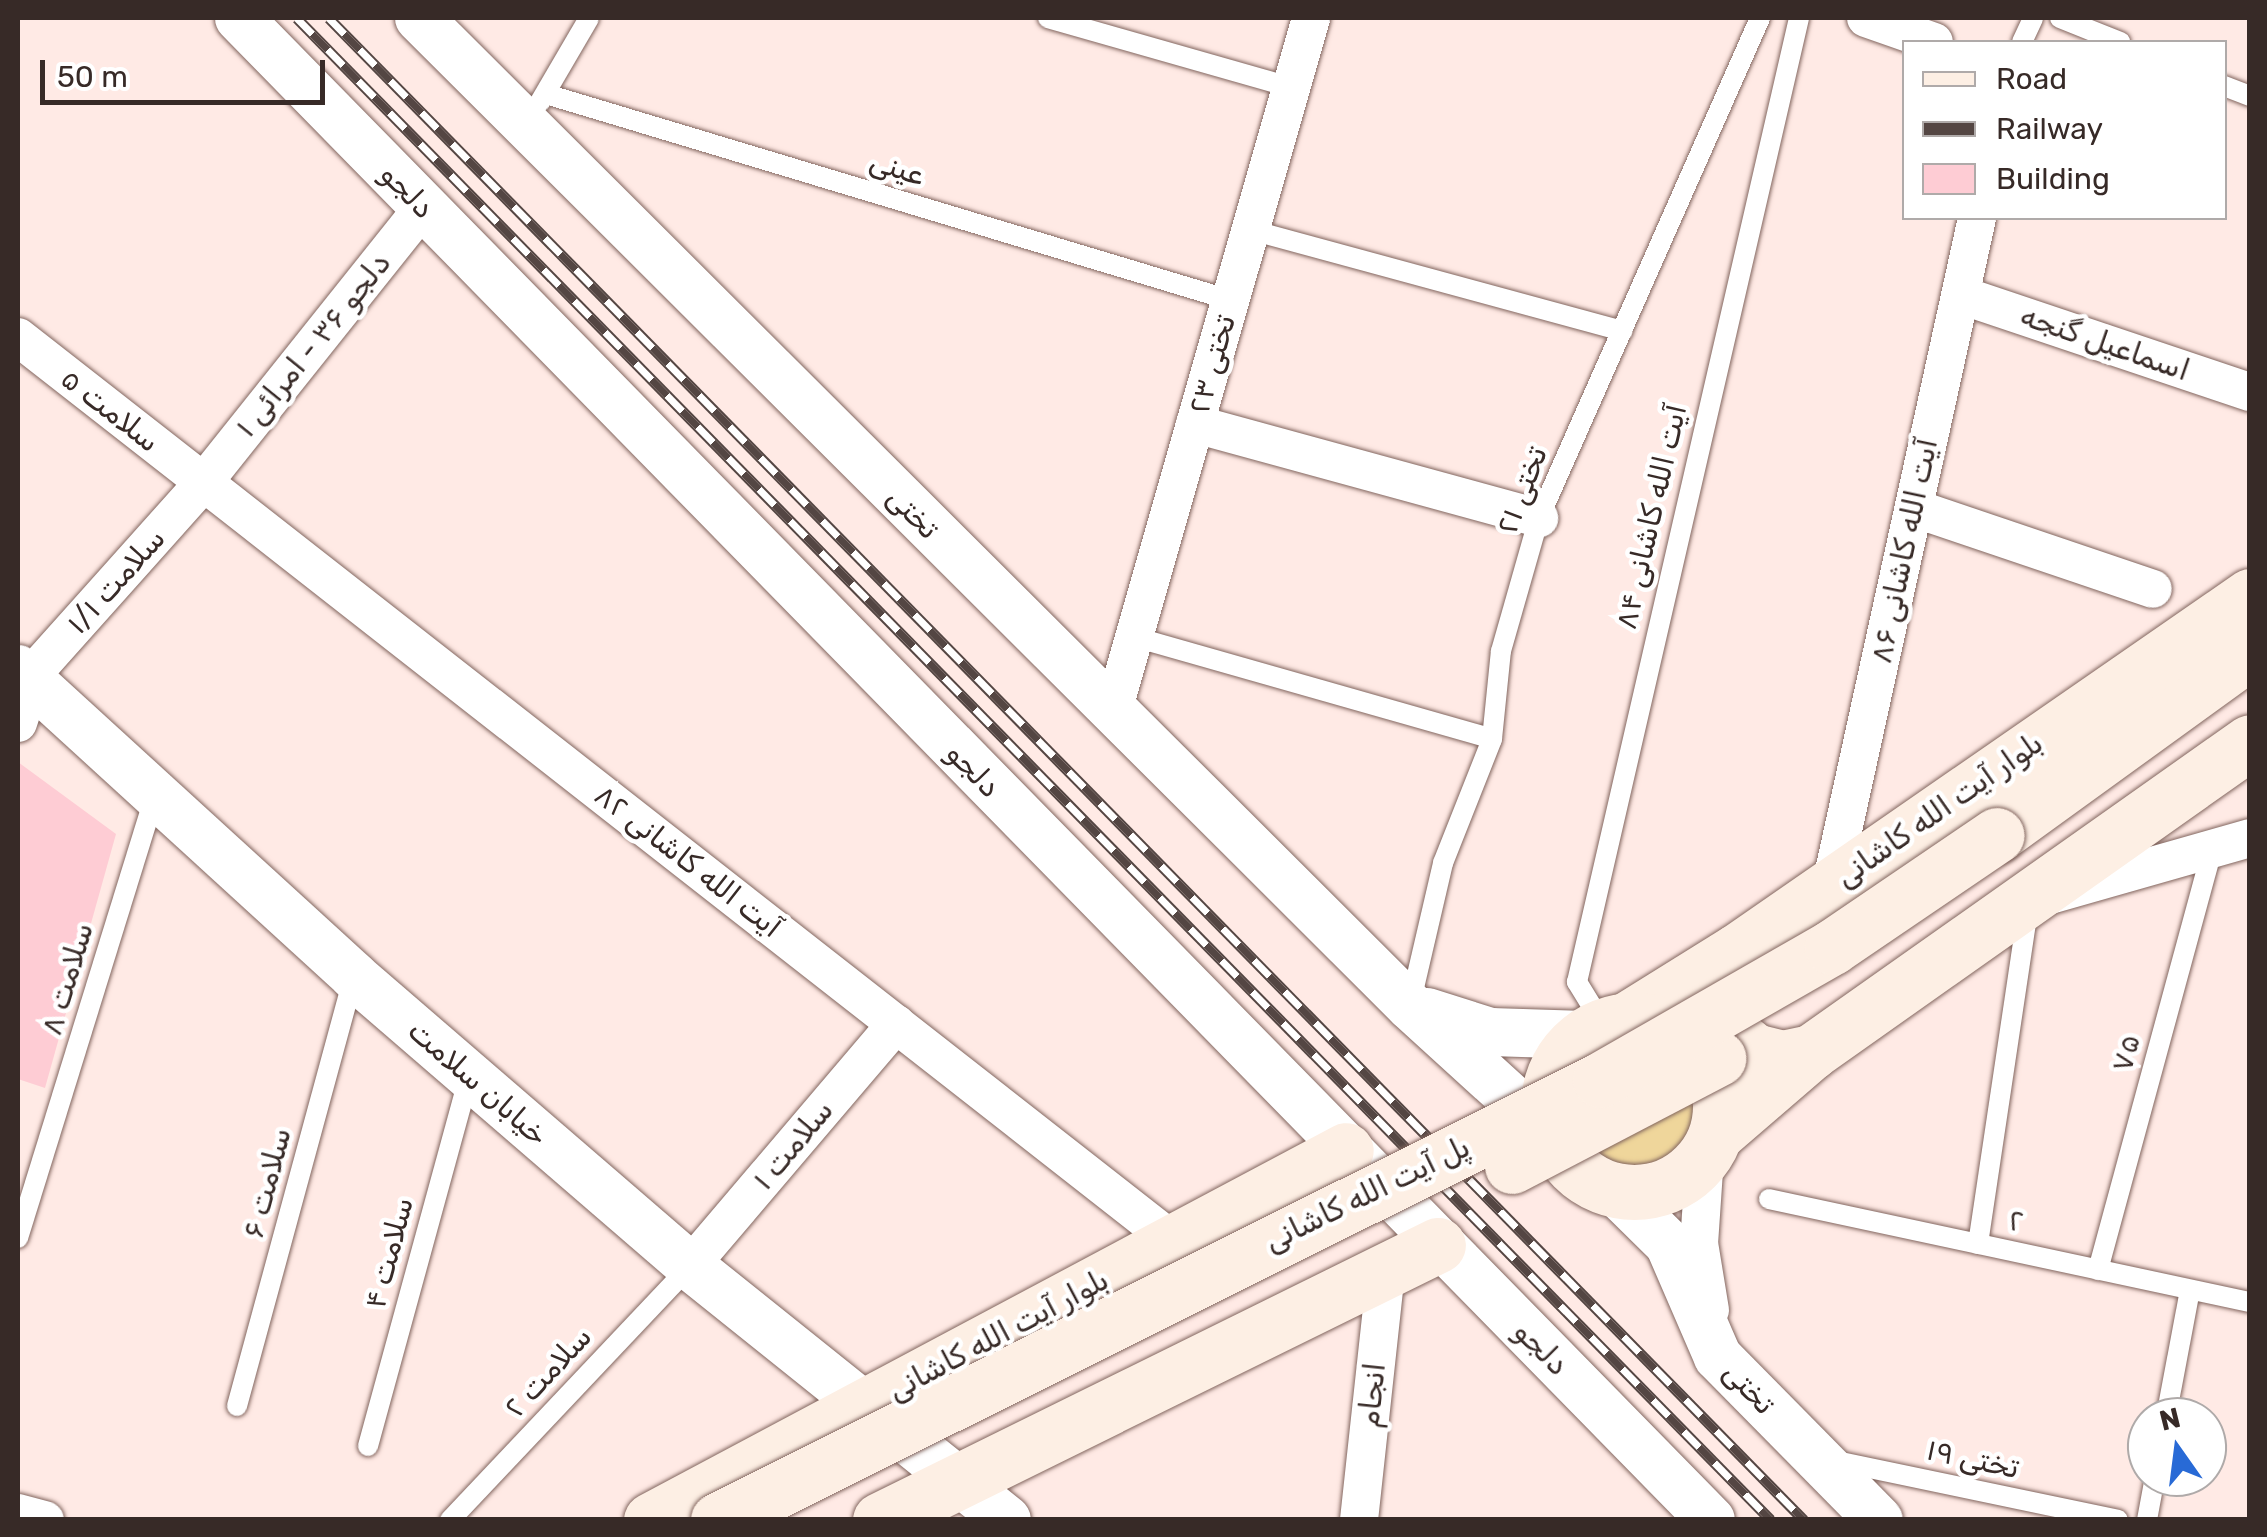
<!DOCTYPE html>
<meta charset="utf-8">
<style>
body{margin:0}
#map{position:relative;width:2267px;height:1537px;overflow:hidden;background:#ffeae5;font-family:Rubik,Vazirmatn,sans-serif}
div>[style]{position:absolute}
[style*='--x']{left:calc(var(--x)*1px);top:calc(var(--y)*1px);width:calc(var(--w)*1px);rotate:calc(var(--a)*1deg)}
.green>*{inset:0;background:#efd69b}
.building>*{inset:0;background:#feccd4}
.roads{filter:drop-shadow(0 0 2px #82655e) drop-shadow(0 0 2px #82655e)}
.service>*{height:20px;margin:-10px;padding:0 10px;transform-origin:10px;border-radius:10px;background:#fff}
.minor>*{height:38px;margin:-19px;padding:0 19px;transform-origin:19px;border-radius:19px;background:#fff}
.tertiary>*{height:48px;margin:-24px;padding:0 24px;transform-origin:24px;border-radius:24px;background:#fff}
.secondary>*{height:55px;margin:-27.5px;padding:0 27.5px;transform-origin:27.5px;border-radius:27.5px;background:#fdefe4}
.secondary>.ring{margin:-27.5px;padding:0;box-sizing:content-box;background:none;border:55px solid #fdefe4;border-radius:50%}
.rail>*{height:11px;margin-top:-5.5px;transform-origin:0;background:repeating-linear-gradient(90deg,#fff 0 22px,#544643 0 44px);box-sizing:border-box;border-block:2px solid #544643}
.bridges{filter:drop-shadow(0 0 2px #82655e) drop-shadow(0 0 2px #82655e)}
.secondary-bridge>*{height:55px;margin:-27.5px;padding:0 27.5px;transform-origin:27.5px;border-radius:27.5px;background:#fdefe4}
span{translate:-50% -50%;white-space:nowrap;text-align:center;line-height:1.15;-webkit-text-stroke:9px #fff;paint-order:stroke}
.street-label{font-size:30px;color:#372a27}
.frame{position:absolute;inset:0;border:20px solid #372a27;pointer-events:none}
.legend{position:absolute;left:1902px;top:40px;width:325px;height:180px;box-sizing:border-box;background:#fff;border:2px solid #afaaa9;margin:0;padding:12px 18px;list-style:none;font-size:30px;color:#372a27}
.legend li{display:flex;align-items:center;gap:20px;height:50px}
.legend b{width:50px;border:2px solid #afaaa9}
.north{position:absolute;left:2127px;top:1397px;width:100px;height:100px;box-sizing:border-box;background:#fff;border:2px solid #afaaa9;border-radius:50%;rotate:346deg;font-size:28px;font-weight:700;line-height:40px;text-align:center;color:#372a27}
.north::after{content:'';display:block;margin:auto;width:35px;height:45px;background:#286ad6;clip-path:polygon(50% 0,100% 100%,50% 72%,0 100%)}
.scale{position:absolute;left:40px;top:60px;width:285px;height:45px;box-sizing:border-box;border:5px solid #372a27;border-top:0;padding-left:12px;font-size:30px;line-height:35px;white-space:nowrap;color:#372a27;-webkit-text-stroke:8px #fff;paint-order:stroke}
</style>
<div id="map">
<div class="green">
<div style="clip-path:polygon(1610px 1040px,1703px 1089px,1698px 1135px,1668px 1166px,1625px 1173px,1586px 1153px,1590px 1053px)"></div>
</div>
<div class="building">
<div style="clip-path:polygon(18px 762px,116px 834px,45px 1088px,18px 1079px)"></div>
</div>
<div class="roads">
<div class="service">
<div style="--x:1048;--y:18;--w:253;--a:15.9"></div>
<div style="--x:2060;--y:18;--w:65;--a:21.8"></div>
<div style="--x:2022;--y:42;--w:26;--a:-65"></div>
<div style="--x:2224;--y:86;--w:28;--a:21"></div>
<div style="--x:546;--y:94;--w:714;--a:16.76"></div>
<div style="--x:540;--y:102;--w:97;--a:-59.7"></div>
<div style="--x:1251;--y:230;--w:385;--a:15.2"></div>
<div style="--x:1135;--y:637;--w:371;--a:15.9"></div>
<div style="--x:1410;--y:1005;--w:146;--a:-76.9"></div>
<div style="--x:1443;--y:863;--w:133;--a:-68.4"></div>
<div style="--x:1492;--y:739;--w:88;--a:-84.2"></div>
<div style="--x:1501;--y:651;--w:138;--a:-74.1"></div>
<div style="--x:1539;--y:518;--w:547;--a:-66.15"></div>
<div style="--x:1604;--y:1026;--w:52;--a:-121.5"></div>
<div style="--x:1577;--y:982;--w:989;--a:-77.03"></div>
<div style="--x:1769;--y:1199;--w:492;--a:12.1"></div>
<div style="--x:18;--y:1238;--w:463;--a:-72.8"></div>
<div style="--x:1978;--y:1244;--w:338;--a:-81.5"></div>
<div style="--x:2098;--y:1270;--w:432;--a:-74.8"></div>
<div style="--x:237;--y:1406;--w:443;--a:-74.8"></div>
<div style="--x:2166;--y:1417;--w:129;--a:-79.3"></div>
<div style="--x:368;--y:1446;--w:383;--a:-74.7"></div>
<div style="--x:1836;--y:1461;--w:288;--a:11.8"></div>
<div style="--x:450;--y:1520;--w:349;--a:-46.6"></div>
<div style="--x:2147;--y:1520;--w:44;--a:-79.5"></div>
</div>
<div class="minor">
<div style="--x:1866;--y:18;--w:72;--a:19.4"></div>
<div style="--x:1961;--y:295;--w:305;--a:18.6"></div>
<div style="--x:18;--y:337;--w:1467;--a:38.05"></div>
<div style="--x:1195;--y:424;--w:357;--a:15.3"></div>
<div style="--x:1914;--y:508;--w:252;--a:18.7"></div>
<div style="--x:28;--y:679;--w:263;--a:-48.2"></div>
<div style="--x:203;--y:483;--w:353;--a:-51.4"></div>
<div style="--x:1113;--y:711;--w:721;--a:-74.05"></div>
<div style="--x:18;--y:723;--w:13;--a:-72"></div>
<div style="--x:1831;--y:885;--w:683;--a:-77.65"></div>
<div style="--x:2050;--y:895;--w:208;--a:-15.9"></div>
<div style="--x:1705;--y:1156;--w:87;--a:93.9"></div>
<div style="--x:1699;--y:1243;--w:68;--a:80.7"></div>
<div style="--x:690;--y:1266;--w:318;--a:-49.6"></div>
<div style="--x:18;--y:1513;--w:28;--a:15"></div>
<div style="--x:1359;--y:1520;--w:250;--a:-83.8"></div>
</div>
<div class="tertiary">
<div style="--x:239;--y:18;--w:2103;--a:45.58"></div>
<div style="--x:419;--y:18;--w:1399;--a:44.91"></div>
<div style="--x:1410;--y:1006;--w:195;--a:42.3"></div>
<div style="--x:18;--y:669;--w:455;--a:42.4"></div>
<div style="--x:354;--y:976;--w:444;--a:40.8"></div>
<div style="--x:690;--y:1266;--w:406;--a:38.7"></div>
<div style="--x:1427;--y:1012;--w:67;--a:17.4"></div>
<div style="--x:1491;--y:1032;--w:94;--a:1.8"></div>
<div style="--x:1614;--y:1190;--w:77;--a:44.5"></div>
<div style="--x:1669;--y:1244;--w:123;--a:66.6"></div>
<div style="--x:1718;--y:1357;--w:229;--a:45.4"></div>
</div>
<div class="secondary">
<div style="--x:1997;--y:835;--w:312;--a:-35.9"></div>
<div style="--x:1726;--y:971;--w:36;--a:100"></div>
<div style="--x:1720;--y:1006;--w:30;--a:66"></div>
<div style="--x:1732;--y:1033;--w:28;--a:39"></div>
<div style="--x:1754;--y:1051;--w:30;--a:14"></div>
<div style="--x:1783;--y:1058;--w:29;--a:-12"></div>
<div style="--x:1626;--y:1020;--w:131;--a:-31.9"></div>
<div style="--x:1737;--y:951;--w:624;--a:-34.68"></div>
<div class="ring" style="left:1548px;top:1020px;width:117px;height:117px"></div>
<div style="--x:1716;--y:1134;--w:125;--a:-40.8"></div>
<div style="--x:1811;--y:1052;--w:537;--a:-35.23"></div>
<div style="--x:651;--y:1520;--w:787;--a:-28.03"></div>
<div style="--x:880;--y:1520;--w:622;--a:-26.24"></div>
</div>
</div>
<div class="rail">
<div style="--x:297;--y:18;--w:2104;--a:45.54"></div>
<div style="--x:329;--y:18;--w:2105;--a:45.52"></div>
</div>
<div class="bridges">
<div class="secondary-bridge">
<div style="--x:1512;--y:1166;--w:233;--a:-27.6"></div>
<div style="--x:718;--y:1520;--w:986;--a:-26.51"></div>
<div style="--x:1600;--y:1080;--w:267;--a:-29.8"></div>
<div style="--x:1832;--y:947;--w:199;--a:-34.2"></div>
</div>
</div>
<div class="street-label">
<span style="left:897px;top:168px;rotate:17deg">عینی</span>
<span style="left:407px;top:191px;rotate:46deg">دلجو</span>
<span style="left:2105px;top:343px;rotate:19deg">اسماعیل گنجه</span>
<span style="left:313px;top:345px;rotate:-51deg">دلجو ۳۶ - امرائی ۱</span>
<span style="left:1212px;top:364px;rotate:-74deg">تختی ۲۳</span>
<span style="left:110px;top:410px;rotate:38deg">سلامت ۵</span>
<span style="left:1522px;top:490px;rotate:-69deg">تختی ۲۱</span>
<span style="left:913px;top:513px;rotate:45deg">تختی</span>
<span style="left:1651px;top:517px;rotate:-77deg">آیت الله کاشانی ۸۴</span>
<span style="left:1904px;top:551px;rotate:-78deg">آیت الله کاشانی ۸۶</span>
<span style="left:116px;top:581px;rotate:-48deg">سلامت ۱/۱</span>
<span style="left:973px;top:770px;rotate:46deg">دلجو</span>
<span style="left:1939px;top:810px;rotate:-35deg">بلوار آیت الله کاشانی</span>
<span style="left:688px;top:861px;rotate:38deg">آیت الله کاشانی ۸۲</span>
<span style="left:67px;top:979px;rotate:-73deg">سلامت ۸</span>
<span style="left:2126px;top:1053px;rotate:-75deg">۷۵</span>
<span style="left:478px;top:1083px;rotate:41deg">خیابان سلامت</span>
<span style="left:793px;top:1145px;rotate:-50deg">سلامت ۱</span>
<span style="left:267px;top:1183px;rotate:-75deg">سلامت ۶</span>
<span style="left:1367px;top:1194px;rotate:-26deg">پل آیت الله کاشانی</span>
<span style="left:2016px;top:1221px;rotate:12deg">۲</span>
<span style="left:389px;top:1253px;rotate:-75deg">سلامت ۴</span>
<span style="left:998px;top:1335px;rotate:-28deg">بلوار آیت الله کاشانی</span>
<span style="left:1541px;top:1348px;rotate:45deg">دلجو</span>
<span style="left:548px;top:1372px;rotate:-47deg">سلامت ۲</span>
<span style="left:1749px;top:1388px;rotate:46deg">تختی</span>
<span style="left:1372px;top:1395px;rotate:-84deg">انجام</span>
<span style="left:1973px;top:1459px;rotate:12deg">تختی ۱۹</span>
</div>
<div class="frame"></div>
<ul class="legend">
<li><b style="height:12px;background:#fdefe4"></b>Road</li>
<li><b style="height:12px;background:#544643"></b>Railway</li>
<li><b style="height:28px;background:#feccd4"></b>Building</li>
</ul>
<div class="north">N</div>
<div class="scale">50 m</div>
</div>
